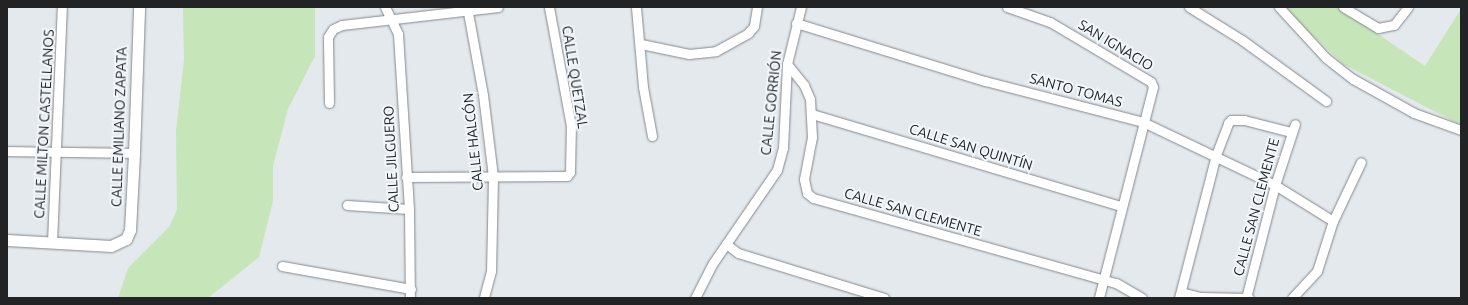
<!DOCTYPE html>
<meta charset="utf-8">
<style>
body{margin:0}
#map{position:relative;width:1468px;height:305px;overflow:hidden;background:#e4e9ee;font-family:Ubuntu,sans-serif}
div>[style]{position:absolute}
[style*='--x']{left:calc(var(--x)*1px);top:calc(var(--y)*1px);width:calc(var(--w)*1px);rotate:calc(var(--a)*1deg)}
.green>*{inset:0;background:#c6e5b9}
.roads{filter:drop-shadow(0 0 1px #83888c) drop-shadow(0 0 1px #83888c)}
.minor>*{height:9px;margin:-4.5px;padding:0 4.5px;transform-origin:4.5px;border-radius:4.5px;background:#fff}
.tertiary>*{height:11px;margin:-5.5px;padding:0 5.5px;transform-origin:5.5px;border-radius:5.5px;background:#fff}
span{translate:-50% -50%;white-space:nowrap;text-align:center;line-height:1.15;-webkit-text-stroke:4px #f1f7fb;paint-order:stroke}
.street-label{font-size:14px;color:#212325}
.frame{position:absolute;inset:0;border:8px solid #212325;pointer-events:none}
</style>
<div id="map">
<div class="green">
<div style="clip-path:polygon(183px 7px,315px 7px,315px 56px,288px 109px,273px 166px,273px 201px,259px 257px,208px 298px,118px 298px,128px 268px,169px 227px,177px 210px,176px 131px,184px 60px)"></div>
<div style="clip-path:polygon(1282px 7px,1338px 7px,1425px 66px,1461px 9px,1461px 125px,1343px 64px)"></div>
</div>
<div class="roads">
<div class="minor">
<div style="--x:385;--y:7;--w:30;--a:64"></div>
<div style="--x:398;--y:34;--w:175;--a:86.4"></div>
<div style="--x:409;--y:209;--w:89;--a:89.4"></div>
<div style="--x:467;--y:7;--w:89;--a:79.7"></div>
<div style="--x:483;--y:95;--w:83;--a:83"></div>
<div style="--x:493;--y:177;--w:94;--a:91.2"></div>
<div style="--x:491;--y:271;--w:28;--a:105"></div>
<div style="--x:636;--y:7;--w:80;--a:85"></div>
<div style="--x:643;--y:87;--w:50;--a:79.6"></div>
<div style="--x:1007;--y:7;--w:46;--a:19.2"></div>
<div style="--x:1050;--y:22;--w:117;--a:30.7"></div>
<div style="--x:1151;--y:82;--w:5;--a:68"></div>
<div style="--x:1153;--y:87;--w:218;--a:104.4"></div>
<div style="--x:1189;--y:7;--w:62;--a:31.9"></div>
<div style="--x:1242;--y:40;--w:104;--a:36"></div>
<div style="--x:1279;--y:7;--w:69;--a:47.3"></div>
<div style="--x:1326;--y:58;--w:34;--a:38"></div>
<div style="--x:1353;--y:79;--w:70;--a:29.1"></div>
<div style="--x:1414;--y:113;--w:50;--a:19.9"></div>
<div style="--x:1343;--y:7;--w:41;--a:31"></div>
<div style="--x:1378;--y:28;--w:16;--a:-11"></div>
<div style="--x:1394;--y:25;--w:23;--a:-52"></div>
<div style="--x:796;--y:23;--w:198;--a:17.1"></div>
<div style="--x:985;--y:81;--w:163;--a:14.5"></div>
<div style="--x:1143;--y:122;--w:146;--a:25.5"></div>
<div style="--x:1275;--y:185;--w:68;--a:31.8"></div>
<div style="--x:641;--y:44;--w:49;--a:11.8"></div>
<div style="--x:689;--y:54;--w:27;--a:-6"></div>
<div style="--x:716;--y:51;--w:37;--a:-29"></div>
<div style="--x:748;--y:33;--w:9;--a:-49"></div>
<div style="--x:754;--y:26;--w:19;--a:-81"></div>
<div style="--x:787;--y:64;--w:27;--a:51"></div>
<div style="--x:804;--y:85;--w:15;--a:67"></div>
<div style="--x:810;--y:99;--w:38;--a:87"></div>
<div style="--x:812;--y:137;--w:43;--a:100.8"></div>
<div style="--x:804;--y:179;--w:14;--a:78"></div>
<div style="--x:807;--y:193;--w:8;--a:40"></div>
<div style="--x:813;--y:198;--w:315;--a:15.7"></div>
<div style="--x:1116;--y:283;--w:30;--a:30"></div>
<div style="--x:329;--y:103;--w:66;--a:-90.9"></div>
<div style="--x:328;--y:37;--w:9;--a:-58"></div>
<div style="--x:333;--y:29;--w:10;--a:-24"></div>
<div style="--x:342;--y:25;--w:157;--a:-6.6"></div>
<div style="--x:812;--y:114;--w:322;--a:16.6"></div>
<div style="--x:7;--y:151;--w:127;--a:0.9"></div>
<div style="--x:406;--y:177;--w:161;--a:-0.4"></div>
<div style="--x:567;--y:176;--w:5;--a:-53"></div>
<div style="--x:570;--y:172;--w:46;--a:-88.8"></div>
<div style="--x:571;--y:126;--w:121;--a:-100.5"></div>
<div style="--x:347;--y:205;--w:62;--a:3.7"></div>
<div style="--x:52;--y:242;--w:235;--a:-87.6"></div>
<div style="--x:726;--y:244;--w:15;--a:37"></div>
<div style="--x:738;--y:253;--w:153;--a:17.1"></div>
<div style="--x:282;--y:266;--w:131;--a:10.1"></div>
<div style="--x:1181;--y:292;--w:20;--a:15"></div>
<div style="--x:1200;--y:297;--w:49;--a:1.2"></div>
<div style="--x:695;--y:298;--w:39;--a:-63"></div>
<div style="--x:713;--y:263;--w:113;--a:-55.5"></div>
<div style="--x:777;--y:170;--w:23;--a:-75"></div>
<div style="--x:783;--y:148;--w:84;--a:-87.3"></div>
<div style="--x:787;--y:64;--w:59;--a:-76.2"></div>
<div style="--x:1179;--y:298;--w:148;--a:-75.5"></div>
<div style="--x:1216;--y:155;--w:34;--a:-69"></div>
<div style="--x:1228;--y:123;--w:4;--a:-45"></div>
<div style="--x:1231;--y:120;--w:13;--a:0"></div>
<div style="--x:1244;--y:120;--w:49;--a:14.3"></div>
<div style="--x:1246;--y:298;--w:117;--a:-75.6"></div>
<div style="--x:1275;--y:185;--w:64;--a:-71.8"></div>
<div style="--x:1292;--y:298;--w:37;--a:-47"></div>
<div style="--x:1317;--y:271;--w:52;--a:-72.3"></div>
<div style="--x:1333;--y:221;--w:65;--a:-64.6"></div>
</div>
<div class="tertiary">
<div style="--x:7;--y:240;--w:104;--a:3.3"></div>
<div style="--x:111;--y:246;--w:17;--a:-25"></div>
<div style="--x:126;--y:239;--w:10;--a:-66"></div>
<div style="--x:130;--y:230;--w:77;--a:-87"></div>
<div style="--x:134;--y:153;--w:146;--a:-88"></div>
</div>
</div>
<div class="street-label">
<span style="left:1116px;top:45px;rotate:31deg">SAN IGNACIO</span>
<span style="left:575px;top:77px;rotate:81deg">CALLE QUETZAL</span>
<span style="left:1076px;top:90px;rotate:15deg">SANTO TOMAS</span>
<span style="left:771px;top:103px;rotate:-84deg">CALLE GORRIÓN</span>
<span style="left:44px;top:124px;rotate:-87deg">CALLE MILTON CASTELLANOS</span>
<span style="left:119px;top:127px;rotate:-88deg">CALLE EMILIANO ZAPATA</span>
<span style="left:473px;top:142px;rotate:-96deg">CALLE HALCÓN</span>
<span style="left:971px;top:147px;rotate:17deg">CALLE SAN QUINTÍN</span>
<span style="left:391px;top:159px;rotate:-93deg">CALLE JILGUERO</span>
<span style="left:1256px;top:207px;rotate:-75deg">CALLE SAN CLEMENTE</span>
<span style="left:913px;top:212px;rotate:16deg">CALLE SAN CLEMENTE</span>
</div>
<div class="frame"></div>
</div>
